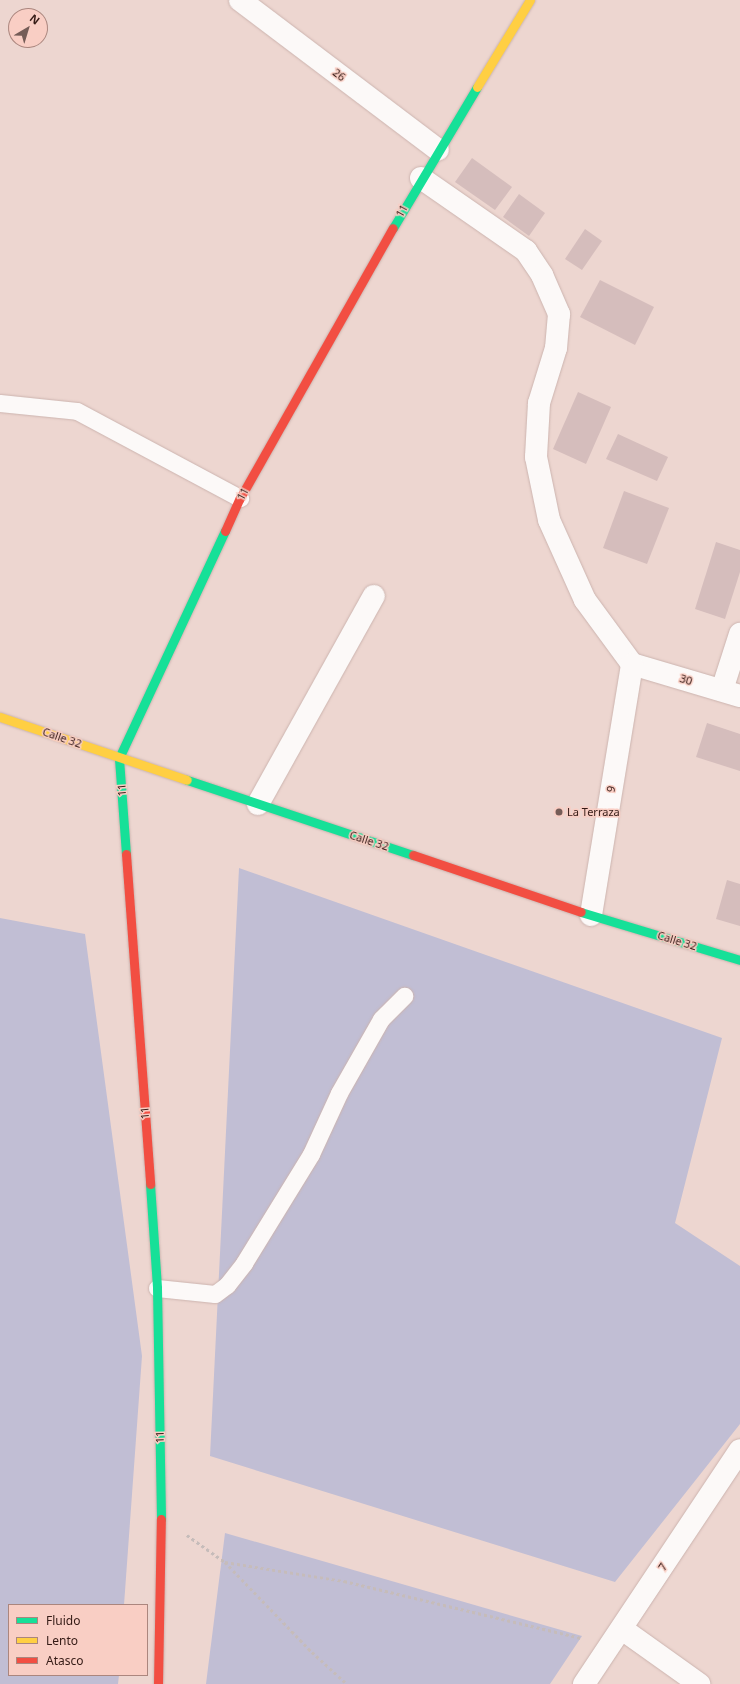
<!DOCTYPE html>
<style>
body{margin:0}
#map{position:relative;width:740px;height:1684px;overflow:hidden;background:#edd6d0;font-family:"Noto Sans",sans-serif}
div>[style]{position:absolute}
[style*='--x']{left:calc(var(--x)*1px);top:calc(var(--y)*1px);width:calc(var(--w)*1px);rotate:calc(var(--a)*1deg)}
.green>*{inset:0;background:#c1bed4}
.building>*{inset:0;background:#d5bdbc}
.path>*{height:2.5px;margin-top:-1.25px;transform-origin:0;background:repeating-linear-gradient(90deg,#c6bcba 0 3px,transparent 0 6px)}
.roads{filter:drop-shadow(0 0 1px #ccb4af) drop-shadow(0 0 1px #ccb4af)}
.lane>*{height:17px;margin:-8.5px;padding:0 8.5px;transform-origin:8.5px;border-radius:8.5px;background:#fcf9f8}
.street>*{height:22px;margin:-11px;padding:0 11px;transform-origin:11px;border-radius:11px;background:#fcf9f8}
.fast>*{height:9px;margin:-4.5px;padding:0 4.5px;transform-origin:4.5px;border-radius:4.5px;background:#16e098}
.slow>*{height:9px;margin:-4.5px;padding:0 4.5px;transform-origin:4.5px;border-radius:4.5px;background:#ffcf43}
.jam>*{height:9px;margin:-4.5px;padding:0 4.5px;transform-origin:4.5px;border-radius:4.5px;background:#f24e42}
.dots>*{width:11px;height:11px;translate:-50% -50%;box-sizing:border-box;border:2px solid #f9cec4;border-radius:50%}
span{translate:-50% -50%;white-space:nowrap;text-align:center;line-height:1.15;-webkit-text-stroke:3px #f9cec4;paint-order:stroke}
.street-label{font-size:11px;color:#351b16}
.poi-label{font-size:11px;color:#351b16}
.left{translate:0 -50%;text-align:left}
.legend{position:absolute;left:8px;top:1604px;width:140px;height:72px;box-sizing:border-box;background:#f9cec4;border:1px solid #ab867e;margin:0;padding:5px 7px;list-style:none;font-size:12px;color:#351b16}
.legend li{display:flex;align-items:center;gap:8px;height:20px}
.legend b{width:20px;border:1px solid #ab867e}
.north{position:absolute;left:8px;top:8px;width:40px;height:40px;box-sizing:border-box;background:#f9cec4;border:1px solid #ab867e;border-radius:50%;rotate:38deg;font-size:11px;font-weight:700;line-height:16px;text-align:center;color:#351b16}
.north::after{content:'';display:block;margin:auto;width:14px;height:18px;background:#755c57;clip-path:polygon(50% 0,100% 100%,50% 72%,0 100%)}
</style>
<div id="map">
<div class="green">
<div style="clip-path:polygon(239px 868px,722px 1038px,675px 1223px,740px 1266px,740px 1424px,615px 1582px,210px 1456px)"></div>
<div style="clip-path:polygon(0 918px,85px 934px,142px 1356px,124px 1605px,9px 1605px,9px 1675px,119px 1675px,118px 1684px,0 1684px)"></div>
<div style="clip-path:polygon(225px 1533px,582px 1636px,550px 1684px,206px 1684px)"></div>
</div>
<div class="building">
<div style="clip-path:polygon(472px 158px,512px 187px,495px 210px,455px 182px)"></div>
<div style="clip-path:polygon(519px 194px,545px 213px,529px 236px,503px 217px)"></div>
<div style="clip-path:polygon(585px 229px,602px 241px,582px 270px,565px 259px)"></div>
<div style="clip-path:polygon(600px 280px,654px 307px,635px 345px,580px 317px)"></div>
<div style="clip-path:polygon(578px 392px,611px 407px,586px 464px,553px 449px)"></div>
<div style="clip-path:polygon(618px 434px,668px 457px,657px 481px,606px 459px)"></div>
<div style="clip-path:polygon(624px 491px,669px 508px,647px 564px,603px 548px)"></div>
<div style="clip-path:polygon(716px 542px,740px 550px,740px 572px,725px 619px,695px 609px)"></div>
<div style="clip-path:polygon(707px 723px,740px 734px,740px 771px,696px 757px)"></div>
<div style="clip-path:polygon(727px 880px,740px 884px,740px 926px,716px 919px)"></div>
</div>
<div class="path">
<div style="--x:187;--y:1535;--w:47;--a:35.4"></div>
<div style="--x:225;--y:1562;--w:125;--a:46"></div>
<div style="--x:312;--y:1652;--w:47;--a:42.4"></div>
<div style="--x:225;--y:1562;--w:121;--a:9.1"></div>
<div style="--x:344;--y:1581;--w:245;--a:13.5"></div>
</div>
<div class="roads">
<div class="lane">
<div style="--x:0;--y:403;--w:77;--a:5.9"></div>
<div style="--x:77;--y:411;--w:185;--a:28.1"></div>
<div style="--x:157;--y:1288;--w:58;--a:5.9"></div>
<div style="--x:215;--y:1294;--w:15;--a:-37"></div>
<div style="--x:227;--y:1285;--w:28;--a:-52"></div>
<div style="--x:244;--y:1263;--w:128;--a:-58.4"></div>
<div style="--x:311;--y:1154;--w:67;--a:-65.3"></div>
<div style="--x:339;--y:1093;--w:85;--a:-60.4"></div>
<div style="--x:381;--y:1019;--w:33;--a:-45"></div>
</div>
<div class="street">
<div style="--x:240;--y:0;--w:248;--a:37.1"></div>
<div style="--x:421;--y:178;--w:128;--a:34.8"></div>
<div style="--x:526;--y:251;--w:29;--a:56"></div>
<div style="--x:542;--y:275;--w:43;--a:66.4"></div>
<div style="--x:559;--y:314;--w:34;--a:95"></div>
<div style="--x:556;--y:348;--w:58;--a:107.2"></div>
<div style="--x:539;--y:403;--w:54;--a:93.2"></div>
<div style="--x:536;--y:457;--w:64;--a:78.3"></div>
<div style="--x:549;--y:520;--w:88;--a:65.8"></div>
<div style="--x:585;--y:600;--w:79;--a:53.7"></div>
<div style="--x:632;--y:664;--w:113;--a:16.5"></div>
<div style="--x:722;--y:690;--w:59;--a:-72.2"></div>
<div style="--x:258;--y:804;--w:238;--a:-60.9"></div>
<div style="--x:591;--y:915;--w:254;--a:-80.7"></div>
<div style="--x:622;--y:1629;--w:95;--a:35.5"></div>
<div style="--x:584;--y:1684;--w:281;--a:-56.3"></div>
</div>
<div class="fast">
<div style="--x:393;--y:228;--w:164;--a:-59.2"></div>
<div style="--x:187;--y:780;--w:238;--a:18.4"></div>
<div style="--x:126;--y:854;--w:96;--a:-94.2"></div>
<div style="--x:119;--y:758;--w:251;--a:-65"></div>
<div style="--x:581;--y:912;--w:166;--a:16.8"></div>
<div style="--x:150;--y:1184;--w:104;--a:86.1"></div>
<div style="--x:157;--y:1288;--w:231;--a:89"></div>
</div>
<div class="slow">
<div style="--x:477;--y:87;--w:102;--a:-58.7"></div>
<div style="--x:0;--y:717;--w:197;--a:18.6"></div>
</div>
<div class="jam">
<div style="--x:225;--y:531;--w:36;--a:-66"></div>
<div style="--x:240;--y:498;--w:310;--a:-60.5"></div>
<div style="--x:126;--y:854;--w:331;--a:85.8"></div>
<div style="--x:413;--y:855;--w:177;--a:18.7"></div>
<div style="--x:158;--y:1684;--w:165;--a:-89"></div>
</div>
</div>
<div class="dots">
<div style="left:559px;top:812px;background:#755c57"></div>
</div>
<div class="street-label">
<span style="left:339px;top:75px;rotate:37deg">26</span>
<span style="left:402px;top:211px;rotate:-61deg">11</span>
<span style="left:243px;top:494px;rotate:-62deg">11</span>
<span style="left:686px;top:680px;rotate:17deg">30</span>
<span style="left:62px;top:738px;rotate:19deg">Calle 32</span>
<span style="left:611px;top:789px;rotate:-81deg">9</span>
<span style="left:122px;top:790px;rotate:-94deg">11</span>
<span style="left:369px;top:841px;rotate:18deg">Calle 32</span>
<span style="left:677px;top:941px;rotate:17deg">Calle 32</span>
<span style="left:145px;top:1113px;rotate:-94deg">11</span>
<span style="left:160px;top:1437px;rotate:-91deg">11</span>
<span style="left:663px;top:1567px;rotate:-57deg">7</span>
</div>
<div class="poi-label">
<span class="left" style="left:567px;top:812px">La Terraza</span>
</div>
<ul class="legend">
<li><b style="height:5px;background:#16e098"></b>Fluido</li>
<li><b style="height:5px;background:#ffcf43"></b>Lento</li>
<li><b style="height:5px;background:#f24e42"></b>Atasco</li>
</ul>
<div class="north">N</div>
</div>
